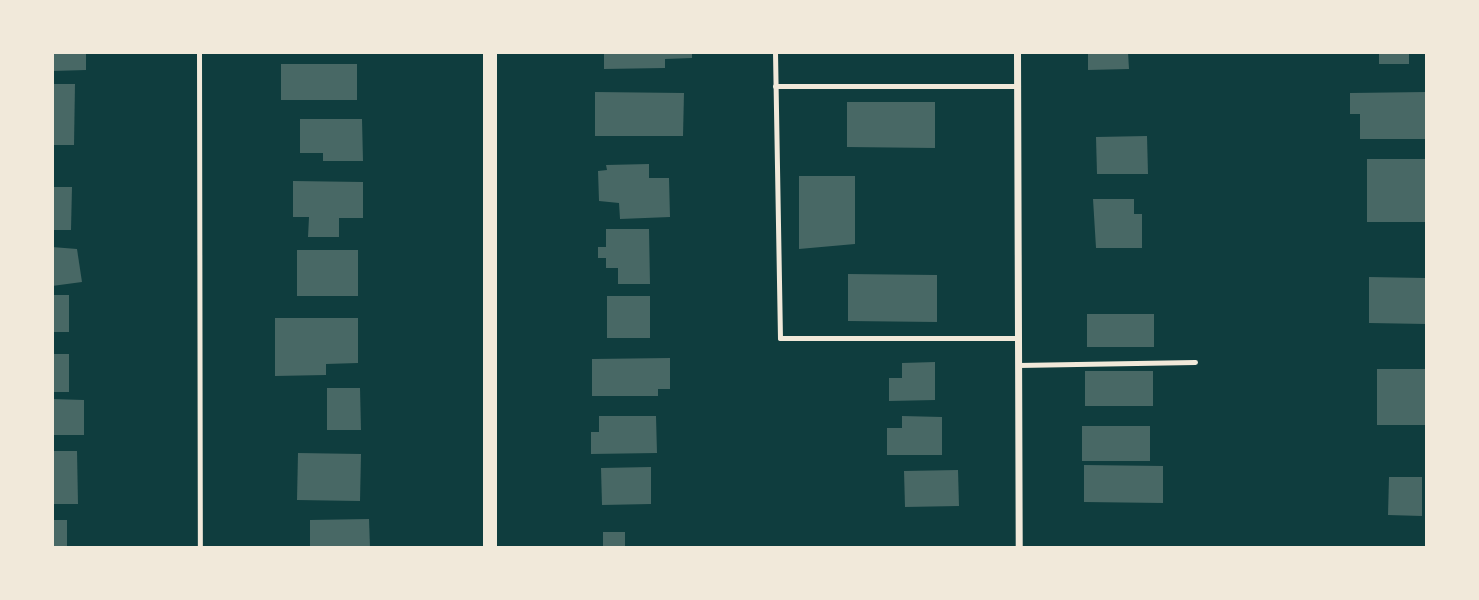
<!DOCTYPE html>
<style>
body{margin:0}
#map{position:relative;width:1479px;height:600px;overflow:hidden;background:#0f3d3e;font-family:Helvetica,sans-serif}
div>[style]{position:absolute}
[style*='--x']{left:calc(var(--x)*1px);top:calc(var(--y)*1px);width:calc(var(--w)*1px);rotate:calc(var(--a)*1deg)}
.building>*{inset:0;background:#486865}
.service>*{height:5px;margin:-2.5px;padding:0 2.5px;transform-origin:2.5px;border-radius:2.5px;background:#f1e9da}
.minor>*{height:7px;margin:-3.5px;padding:0 3.5px;transform-origin:3.5px;border-radius:3.5px;background:#f1e9da}
.secondary>*{height:14px;margin:-7px;padding:0 7px;transform-origin:7px;border-radius:7px;background:#f1e9da}
span{translate:-50% -50%;white-space:nowrap;text-align:center;line-height:1.15;-webkit-text-stroke:7px #f1e9da;paint-order:stroke}
.frame{position:absolute;inset:0;border:54px solid #f1e9da;pointer-events:none}
</style>
<div id="map">
<div class="building">
<div style="clip-path:polygon(52px 52px,86px 52px,86px 70px,52px 71px)"></div>
<div style="clip-path:polygon(604px 52px,692px 52px,692px 58px,665px 59px,665px 68px,604px 69px)"></div>
<div style="clip-path:polygon(1088px 52px,1128px 52px,1129px 69px,1088px 70px)"></div>
<div style="clip-path:polygon(1379px 52px,1409px 52px,1409px 64px,1379px 64px)"></div>
<div style="clip-path:polygon(281px 64px,357px 64px,357px 100px,281px 100px)"></div>
<div style="clip-path:polygon(52px 84px,75px 84px,74px 145px,52px 145px)"></div>
<div style="clip-path:polygon(595px 92px,684px 93px,683px 136px,595px 136px)"></div>
<div style="clip-path:polygon(1426px 92px,1426px 139px,1360px 139px,1360px 114px,1350px 114px,1350px 93px)"></div>
<div style="clip-path:polygon(847px 102px,935px 102px,935px 148px,847px 147px)"></div>
<div style="clip-path:polygon(300px 119px,362px 119px,363px 161px,323px 161px,323px 153px,300px 153px)"></div>
<div style="clip-path:polygon(1147px 136px,1148px 174px,1097px 174px,1096px 137px)"></div>
<div style="clip-path:polygon(1367px 159px,1426px 159px,1426px 222px,1367px 222px)"></div>
<div style="clip-path:polygon(649px 164px,649px 178px,669px 178px,670px 217px,620px 219px,619px 203px,599px 201px,598px 171px,607px 170px,606px 165px)"></div>
<div style="clip-path:polygon(799px 176px,855px 176px,855px 244px,799px 249px)"></div>
<div style="clip-path:polygon(293px 181px,363px 182px,363px 218px,339px 218px,339px 237px,308px 237px,309px 217px,293px 217px)"></div>
<div style="clip-path:polygon(52px 187px,72px 187px,71px 230px,52px 230px)"></div>
<div style="clip-path:polygon(1093px 199px,1134px 199px,1134px 214px,1142px 214px,1142px 248px,1096px 248px)"></div>
<div style="clip-path:polygon(606px 229px,649px 229px,650px 284px,618px 284px,618px 268px,606px 268px,606px 258px,598px 258px,598px 247px,606px 247px)"></div>
<div style="clip-path:polygon(52px 247px,77px 249px,82px 282px,52px 286px)"></div>
<div style="clip-path:polygon(297px 250px,358px 250px,358px 296px,297px 296px)"></div>
<div style="clip-path:polygon(848px 274px,937px 275px,937px 322px,848px 321px)"></div>
<div style="clip-path:polygon(1369px 277px,1426px 278px,1426px 324px,1369px 323px)"></div>
<div style="clip-path:polygon(52px 295px,69px 295px,69px 332px,52px 332px)"></div>
<div style="clip-path:polygon(607px 296px,650px 296px,650px 338px,607px 338px)"></div>
<div style="clip-path:polygon(1087px 314px,1154px 314px,1154px 347px,1087px 347px)"></div>
<div style="clip-path:polygon(275px 318px,358px 318px,358px 363px,326px 364px,326px 375px,275px 376px)"></div>
<div style="clip-path:polygon(52px 354px,69px 354px,69px 392px,52px 392px)"></div>
<div style="clip-path:polygon(670px 358px,670px 389px,658px 389px,658px 396px,592px 396px,592px 359px)"></div>
<div style="clip-path:polygon(935px 362px,935px 400px,889px 401px,889px 378px,902px 378px,902px 363px)"></div>
<div style="clip-path:polygon(1377px 369px,1426px 369px,1426px 425px,1377px 425px)"></div>
<div style="clip-path:polygon(1085px 371px,1153px 371px,1153px 406px,1085px 406px)"></div>
<div style="clip-path:polygon(327px 388px,360px 388px,361px 430px,327px 430px)"></div>
<div style="clip-path:polygon(52px 399px,84px 400px,84px 435px,52px 435px)"></div>
<div style="clip-path:polygon(599px 416px,656px 416px,657px 453px,591px 454px,591px 432px,599px 432px)"></div>
<div style="clip-path:polygon(902px 416px,942px 417px,942px 455px,887px 455px,887px 428px,902px 428px)"></div>
<div style="clip-path:polygon(1082px 426px,1150px 426px,1150px 461px,1082px 461px)"></div>
<div style="clip-path:polygon(52px 451px,77px 451px,78px 504px,52px 504px)"></div>
<div style="clip-path:polygon(298px 453px,361px 454px,360px 501px,297px 500px)"></div>
<div style="clip-path:polygon(1084px 465px,1163px 466px,1163px 503px,1084px 502px)"></div>
<div style="clip-path:polygon(651px 467px,651px 504px,602px 505px,601px 468px)"></div>
<div style="clip-path:polygon(958px 470px,959px 506px,905px 507px,904px 471px)"></div>
<div style="clip-path:polygon(1389px 477px,1422px 477px,1422px 516px,1388px 515px)"></div>
<div style="clip-path:polygon(369px 519px,370px 548px,310px 548px,310px 520px)"></div>
<div style="clip-path:polygon(52px 520px,67px 520px,67px 548px,52px 548px)"></div>
<div style="clip-path:polygon(603px 532px,625px 532px,625px 548px,603px 548px)"></div>
</div>
<div class="service">
<div style="--x:199;--y:52;--w:496;--a:89.9"></div>
<div style="--x:775;--y:52;--w:286;--a:89"></div>
<div style="--x:780;--y:338;--w:238;--a:0"></div>
<div style="--x:775;--y:86;--w:243;--a:0"></div>
<div style="--x:1018;--y:365;--w:177;--a:-1"></div>
</div>
<div class="minor">
<div style="--x:1017;--y:52;--w:496;--a:89.8"></div>
</div>
<div class="secondary">
<div style="--x:490;--y:52;--w:496;--a:90"></div>
</div>
<div class="frame"></div>
</div>
